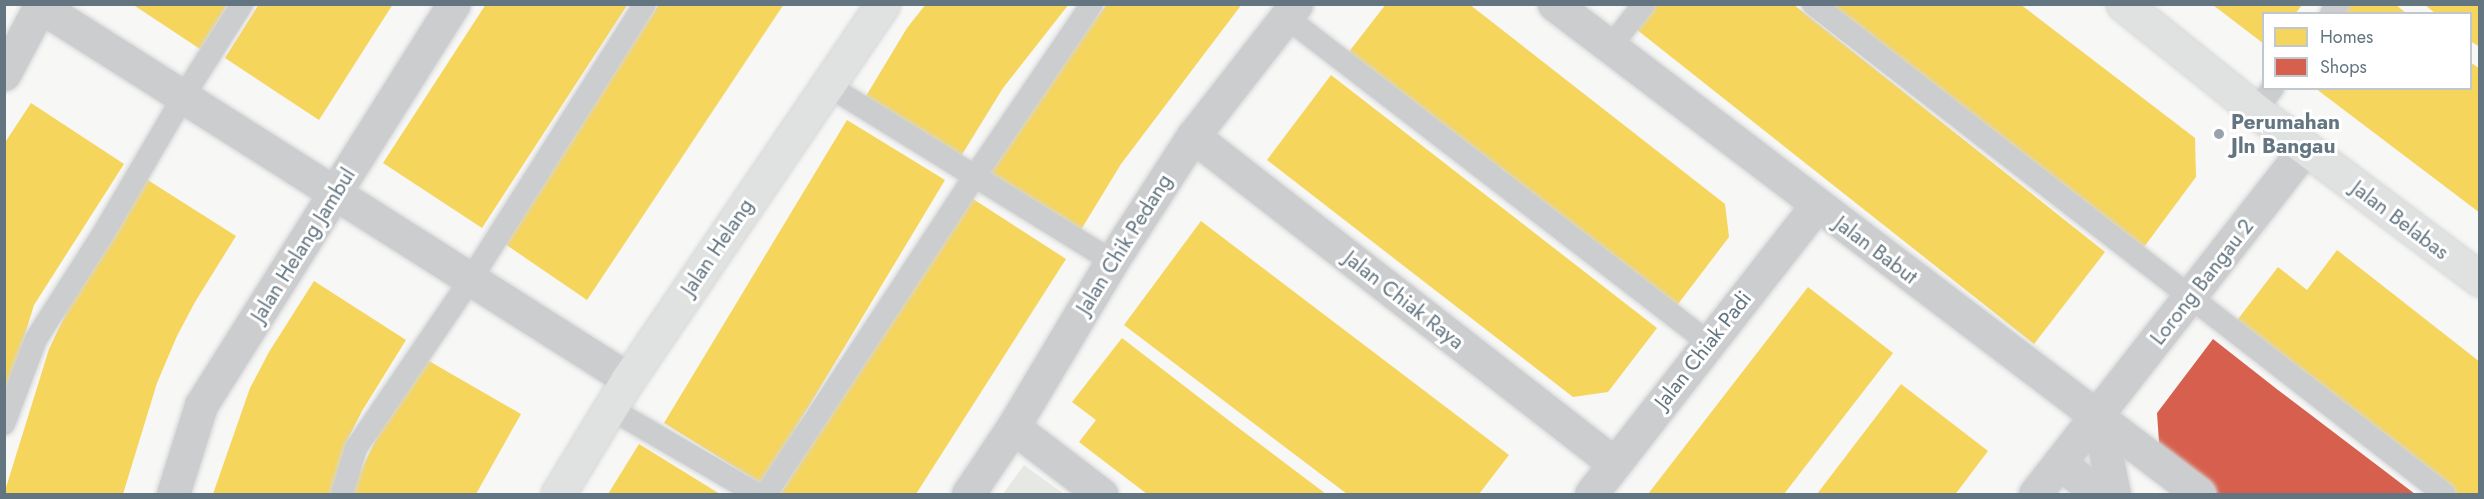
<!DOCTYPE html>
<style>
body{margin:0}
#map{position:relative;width:2484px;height:499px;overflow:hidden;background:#f7f7f6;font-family:Jost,sans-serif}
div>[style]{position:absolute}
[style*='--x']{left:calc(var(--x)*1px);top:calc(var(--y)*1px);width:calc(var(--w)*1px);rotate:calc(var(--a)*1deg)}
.green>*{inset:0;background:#e6e9e3}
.homes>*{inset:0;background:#f6d55c}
.shops>*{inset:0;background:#d6604d}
.roads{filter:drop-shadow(0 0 2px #d4d5d6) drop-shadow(0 0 2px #d4d5d6)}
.lane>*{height:22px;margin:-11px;padding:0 11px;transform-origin:11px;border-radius:11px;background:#cccdce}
.street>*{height:33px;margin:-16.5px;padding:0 16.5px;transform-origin:16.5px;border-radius:16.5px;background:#cccdce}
.secondary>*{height:33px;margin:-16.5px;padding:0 16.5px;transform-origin:16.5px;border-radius:16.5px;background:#e0e1e1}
.dots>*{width:16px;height:16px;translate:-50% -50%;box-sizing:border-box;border:3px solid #fff;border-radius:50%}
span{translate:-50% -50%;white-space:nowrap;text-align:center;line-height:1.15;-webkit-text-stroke:6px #fff;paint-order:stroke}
.poi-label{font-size:21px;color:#637581;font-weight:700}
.left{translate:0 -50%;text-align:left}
.street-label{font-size:21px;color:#637581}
.frame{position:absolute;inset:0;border:6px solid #637581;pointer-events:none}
.legend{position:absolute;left:2262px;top:12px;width:210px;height:78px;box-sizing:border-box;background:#fff;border:2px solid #c1c8cd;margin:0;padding:8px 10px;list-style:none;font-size:18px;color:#637581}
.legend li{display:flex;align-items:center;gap:12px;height:30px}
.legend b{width:30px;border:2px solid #c1c8cd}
</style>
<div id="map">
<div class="green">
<div style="clip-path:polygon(1024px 465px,1064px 494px,1003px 494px)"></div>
</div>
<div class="homes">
<div style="clip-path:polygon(132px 4px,228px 4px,200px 49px)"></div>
<div style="clip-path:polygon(259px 4px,393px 4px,319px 120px,225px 58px)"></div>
<div style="clip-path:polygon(486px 4px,628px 4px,482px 228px,383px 163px)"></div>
<div style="clip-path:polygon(659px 4px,784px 4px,587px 300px,502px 242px)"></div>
<div style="clip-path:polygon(926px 4px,1069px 4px,1003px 88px,958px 161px,863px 101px,907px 28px)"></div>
<div style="clip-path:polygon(1107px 4px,1242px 4px,1121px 164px,1079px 233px,987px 176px,1029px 107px)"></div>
<div style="clip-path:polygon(1386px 4px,1469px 4px,1725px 204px,1729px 237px,1675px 308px,1348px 53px)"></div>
<div style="clip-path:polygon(1655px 4px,1793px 4px,2105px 252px,2034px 344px,1636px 29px)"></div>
<div style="clip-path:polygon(1824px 4px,2020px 4px,2195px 138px,2196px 177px,2144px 247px)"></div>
<div style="clip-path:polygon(2343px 4px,2395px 4px,2407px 14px,2336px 14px)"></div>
<div style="clip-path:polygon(2424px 4px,2480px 4px,2480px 47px,2470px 41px,2470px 14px,2436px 14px)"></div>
<div style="clip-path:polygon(2213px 5px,2302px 5px,2295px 14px,2264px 14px,2264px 44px)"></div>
<div style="clip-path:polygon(2470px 62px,2480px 69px,2480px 213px,2315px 88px,2470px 88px)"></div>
<div style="clip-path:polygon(1331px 75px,1657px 328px,1608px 392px,1573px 397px,1267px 160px)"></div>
<div style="clip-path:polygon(31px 103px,124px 164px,34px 305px,5px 400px,4px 144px)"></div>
<div style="clip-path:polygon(847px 120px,945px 180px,762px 484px,664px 423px)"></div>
<div style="clip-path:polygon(143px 177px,236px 236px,195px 302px,177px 336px,157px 383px,123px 494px,4px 494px,49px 349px,76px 292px)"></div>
<div style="clip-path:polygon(970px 197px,1066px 259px,916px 494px,780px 494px)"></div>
<div style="clip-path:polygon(1201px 221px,1509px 455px,1479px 494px,1347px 494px,1124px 325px)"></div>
<div style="clip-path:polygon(2337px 250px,2480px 362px,2480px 494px,2454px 494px,2235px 323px,2278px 267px,2307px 290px)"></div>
<div style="clip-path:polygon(314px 281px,406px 340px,362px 411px,348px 439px,331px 494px,213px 494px,250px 388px,269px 352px)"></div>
<div style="clip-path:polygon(1808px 287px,1893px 353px,1784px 494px,1648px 494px)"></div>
<div style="clip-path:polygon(1122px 338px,1236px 426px,1326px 494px,1147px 494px,1079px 442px,1096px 420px,1072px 402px)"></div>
<div style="clip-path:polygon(422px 357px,521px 414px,476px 494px,350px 494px,381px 428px)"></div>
<div style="clip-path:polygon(1901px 384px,1988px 451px,1957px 492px,1955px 494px,1817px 494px)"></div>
<div style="clip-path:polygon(639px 444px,720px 494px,608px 494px)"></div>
</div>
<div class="shops">
<div style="clip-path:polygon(2213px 339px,2278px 390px,2415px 494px,2209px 494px,2160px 457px,2157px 413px)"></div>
</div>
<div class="roads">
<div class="lane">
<div style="--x:1813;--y:4;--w:799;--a:37.83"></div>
<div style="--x:2331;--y:14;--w:12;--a:-55"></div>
<div style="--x:1286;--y:17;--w:534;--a:37.62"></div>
<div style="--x:1610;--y:47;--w:55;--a:-51.7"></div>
<div style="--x:827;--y:85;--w:335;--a:31.7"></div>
<div style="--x:2256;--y:111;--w:29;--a:-54"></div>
<div style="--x:611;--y:409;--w:169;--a:30.2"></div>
<div style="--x:4;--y:424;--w:91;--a:-69.4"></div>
<div style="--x:36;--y:339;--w:125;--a:-57.5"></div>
<div style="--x:103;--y:234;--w:159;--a:-59.7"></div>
<div style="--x:183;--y:97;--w:110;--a:-57.6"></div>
<div style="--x:342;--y:494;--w:48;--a:-73.1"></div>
<div style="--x:356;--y:448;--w:204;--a:-55.8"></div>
<div style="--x:471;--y:279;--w:325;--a:-57.7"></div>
<div style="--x:766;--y:494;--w:381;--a:-56.7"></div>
<div style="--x:975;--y:176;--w:208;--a:-55.8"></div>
</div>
<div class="street">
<div style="--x:1554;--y:4;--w:810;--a:37.22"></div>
<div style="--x:40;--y:6;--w:696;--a:32.39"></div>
<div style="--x:4;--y:74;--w:79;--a:-62.1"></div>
<div style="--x:1193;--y:136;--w:534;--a:37.86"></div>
<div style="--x:2098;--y:415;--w:81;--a:78.6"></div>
<div style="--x:1013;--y:427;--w:111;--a:37.3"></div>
<div style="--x:2059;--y:463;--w:51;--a:37.1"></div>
<div style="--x:173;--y:494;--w:93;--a:-72.5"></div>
<div style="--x:201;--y:405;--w:474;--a:-57.8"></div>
<div style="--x:968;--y:494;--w:81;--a:-56.1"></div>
<div style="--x:1013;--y:427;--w:193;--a:-59.2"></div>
<div style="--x:1112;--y:261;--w:149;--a:-57.1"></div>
<div style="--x:1193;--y:136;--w:167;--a:-52"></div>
<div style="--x:1591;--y:494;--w:365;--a:-52"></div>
<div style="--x:2035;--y:494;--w:439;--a:-52"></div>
</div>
<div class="secondary">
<div style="--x:2123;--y:4;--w:181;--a:38.7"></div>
<div style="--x:2264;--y:117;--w:270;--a:36.9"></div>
<div style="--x:558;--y:494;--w:135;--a:-58.7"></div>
<div style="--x:628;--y:379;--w:453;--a:-55.8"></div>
</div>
</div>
<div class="dots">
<div style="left:2219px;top:134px;background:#97a2aa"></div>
</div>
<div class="poi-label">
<span class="left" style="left:2231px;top:134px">Perumahan<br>Jln Bangau</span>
</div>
<div class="street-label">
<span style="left:2400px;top:220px;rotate:37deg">Jalan Belabas</span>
<span style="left:1124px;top:244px;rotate:-58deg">Jalan Chik Pedang</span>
<span style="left:303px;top:245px;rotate:-58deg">Jalan Helang Jambul</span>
<span style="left:717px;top:247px;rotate:-56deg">Jalan Helang</span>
<span style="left:1876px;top:250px;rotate:37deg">Jalan Babut</span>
<span style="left:2202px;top:282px;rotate:-52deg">Lorong Bangau 2</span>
<span style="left:1404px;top:300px;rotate:38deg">Jalan Chiak Raya</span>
<span style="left:1703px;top:350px;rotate:-52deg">Jalan Chiak Padi</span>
</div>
<div class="frame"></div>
<ul class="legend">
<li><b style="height:16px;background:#f6d55c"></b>Homes</li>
<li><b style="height:16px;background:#d6604d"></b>Shops</li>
</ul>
</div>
